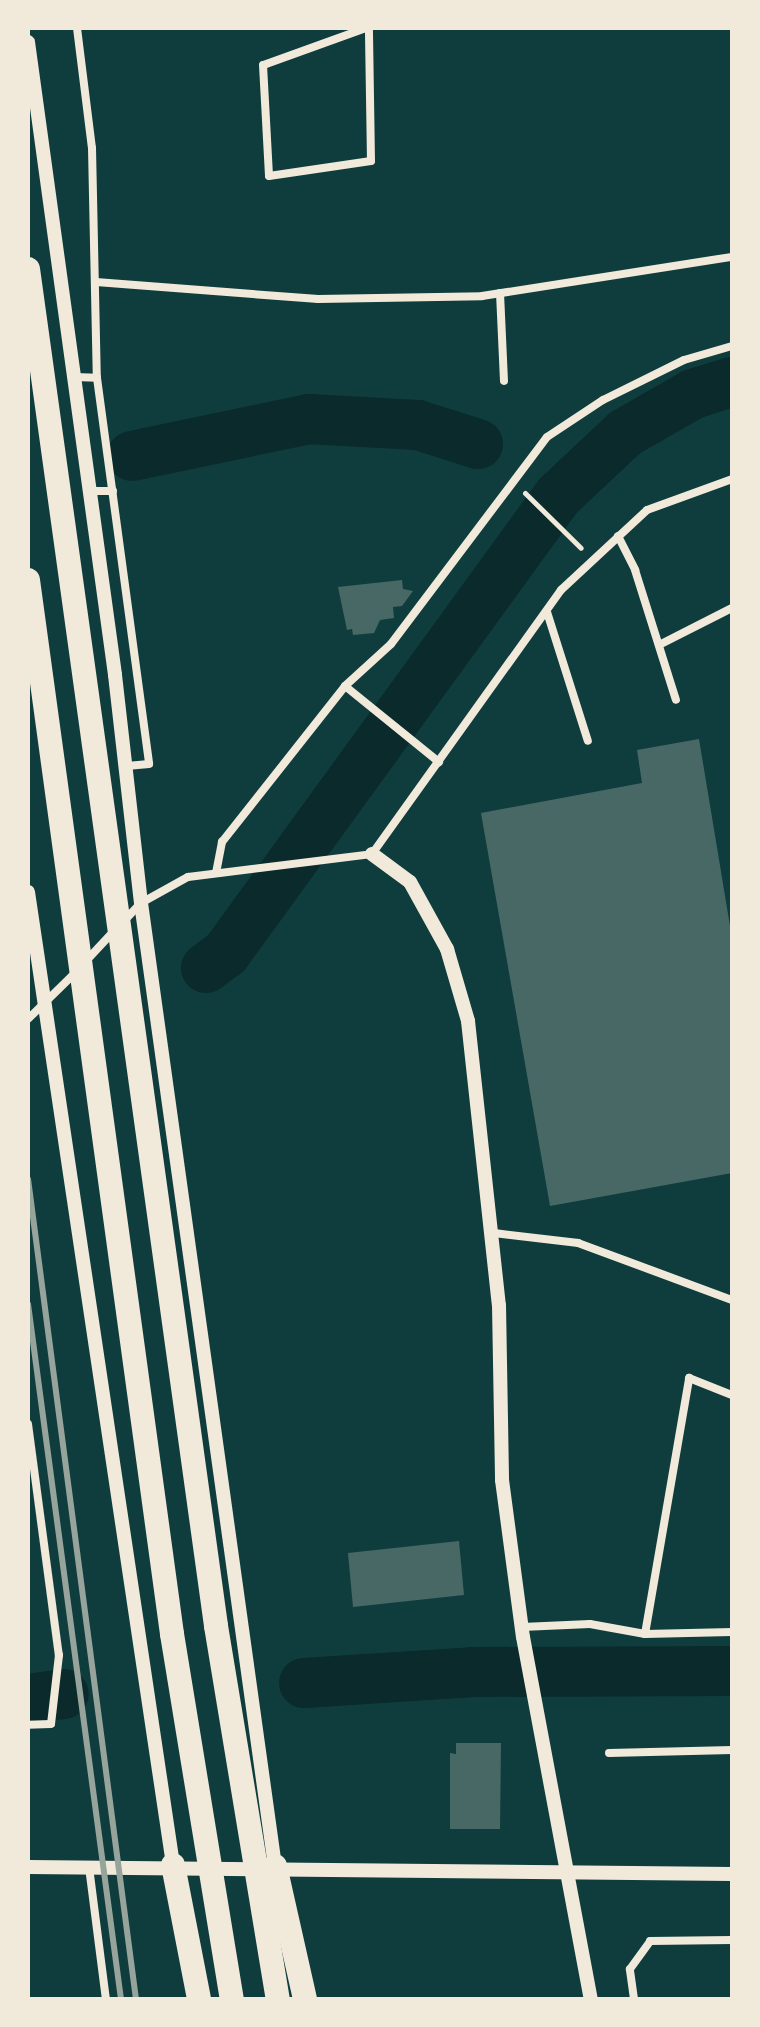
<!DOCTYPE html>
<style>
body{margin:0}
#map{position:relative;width:760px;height:2027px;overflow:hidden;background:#0f3d3e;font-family:Manrope,sans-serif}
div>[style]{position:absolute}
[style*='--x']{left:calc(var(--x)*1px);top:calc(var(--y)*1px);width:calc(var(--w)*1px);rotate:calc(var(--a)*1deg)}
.river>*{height:50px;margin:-25px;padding:0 25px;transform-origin:25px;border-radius:25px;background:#0a2a2b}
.building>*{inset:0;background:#486865}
.path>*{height:5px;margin:-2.5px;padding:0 2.5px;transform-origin:2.5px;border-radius:2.5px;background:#f1e9da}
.minor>*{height:8px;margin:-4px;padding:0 4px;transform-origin:4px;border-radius:4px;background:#f1e9da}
.tertiary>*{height:14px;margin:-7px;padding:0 7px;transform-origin:7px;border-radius:7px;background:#f1e9da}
.motorway>*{height:24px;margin:-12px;padding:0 12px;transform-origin:12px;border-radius:12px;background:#f1e9da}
.rail>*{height:6px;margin:-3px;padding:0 3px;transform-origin:3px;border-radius:3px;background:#97a49c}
span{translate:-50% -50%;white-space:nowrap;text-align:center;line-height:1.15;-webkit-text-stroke:8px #f1e9da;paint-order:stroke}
.frame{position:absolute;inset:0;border:30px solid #f1e9da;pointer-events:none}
</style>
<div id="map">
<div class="river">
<div style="--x:132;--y:456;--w:181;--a:-11.8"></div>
<div style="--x:309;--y:419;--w:109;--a:3.2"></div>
<div style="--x:418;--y:425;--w:63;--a:17.6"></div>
<div style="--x:206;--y:968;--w:25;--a:-37"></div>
<div style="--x:226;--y:953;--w:565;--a:-54"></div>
<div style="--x:558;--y:496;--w:92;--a:-43.2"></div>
<div style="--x:625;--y:433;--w:78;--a:-29.8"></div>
<div style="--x:693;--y:394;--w:41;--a:-17.1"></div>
<div style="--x:304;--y:1683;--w:169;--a:-3.7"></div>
<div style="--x:473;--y:1672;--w:259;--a:-0.2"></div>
<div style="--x:28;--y:1699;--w:36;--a:-8"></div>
</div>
<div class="building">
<div style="clip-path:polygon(402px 580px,403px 589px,413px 591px,402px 606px,393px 607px,394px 618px,380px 620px,374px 633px,353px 635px,352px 629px,347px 630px,338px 587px)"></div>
<div style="clip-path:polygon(699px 739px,732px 938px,732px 1173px,550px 1206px,481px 813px,642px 783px,637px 750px)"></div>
<div style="clip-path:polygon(459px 1541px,464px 1595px,353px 1607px,348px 1553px)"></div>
<div style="clip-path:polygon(456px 1743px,501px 1743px,500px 1829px,450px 1829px,450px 1753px,456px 1754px)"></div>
</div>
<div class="path">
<div style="--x:525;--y:493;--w:78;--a:44.5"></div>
</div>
<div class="minor">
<div style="--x:77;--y:28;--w:121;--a:82.9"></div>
<div style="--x:92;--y:148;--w:230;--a:88.8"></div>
<div style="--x:97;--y:378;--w:389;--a:82.3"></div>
<div style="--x:149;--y:764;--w:25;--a:175"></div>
<div style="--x:366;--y:28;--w:109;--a:160.2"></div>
<div style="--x:263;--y:65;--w:111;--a:86.9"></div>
<div style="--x:269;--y:176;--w:103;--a:-8.4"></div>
<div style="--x:371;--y:161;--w:133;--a:-90.9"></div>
<div style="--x:96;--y:282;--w:223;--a:4.4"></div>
<div style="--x:318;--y:299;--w:164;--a:-1"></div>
<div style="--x:482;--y:296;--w:253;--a:-8.9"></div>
<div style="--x:500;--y:293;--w:88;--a:87.4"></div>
<div style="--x:74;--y:377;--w:23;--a:2"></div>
<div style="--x:88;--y:491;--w:25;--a:0"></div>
<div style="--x:618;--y:536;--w:38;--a:63"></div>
<div style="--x:635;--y:570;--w:136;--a:72.5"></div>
<div style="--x:547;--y:612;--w:135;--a:72.4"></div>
<div style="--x:659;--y:645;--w:82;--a:-26.9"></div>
<div style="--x:345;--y:686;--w:121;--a:39"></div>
<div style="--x:216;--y:873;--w:32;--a:-79"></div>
<div style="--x:222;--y:842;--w:199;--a:-51.7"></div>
<div style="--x:345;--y:686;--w:62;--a:-42.4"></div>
<div style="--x:391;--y:644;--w:259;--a:-53"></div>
<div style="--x:547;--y:437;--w:67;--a:-33.5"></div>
<div style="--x:603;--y:400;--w:90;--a:-26.3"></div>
<div style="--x:684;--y:360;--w:50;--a:-16.3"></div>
<div style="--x:124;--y:921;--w:25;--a:-47"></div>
<div style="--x:141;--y:903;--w:54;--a:-29"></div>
<div style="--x:188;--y:877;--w:185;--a:-7.1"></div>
<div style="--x:372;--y:854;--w:325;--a:-54.4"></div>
<div style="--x:561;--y:590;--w:117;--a:-42.9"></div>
<div style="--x:647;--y:510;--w:90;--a:-20"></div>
<div style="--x:85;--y:962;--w:42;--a:-46.9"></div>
<div style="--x:28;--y:1019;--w:67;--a:-44.4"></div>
<div style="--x:494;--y:1233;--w:85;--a:6.8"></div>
<div style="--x:578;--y:1243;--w:164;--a:20.3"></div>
<div style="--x:28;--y:1424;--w:233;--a:82.4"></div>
<div style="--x:59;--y:1655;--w:69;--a:96.6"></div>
<div style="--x:51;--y:1724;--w:23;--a:178"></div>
<div style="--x:522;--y:1627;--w:68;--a:-2.5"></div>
<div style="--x:590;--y:1624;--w:56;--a:10.3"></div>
<div style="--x:645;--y:1634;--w:87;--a:-1.3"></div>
<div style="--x:645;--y:1634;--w:260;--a:-80.2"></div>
<div style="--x:689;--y:1378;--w:46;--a:21.6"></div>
<div style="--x:609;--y:1753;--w:123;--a:-1.4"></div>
<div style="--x:89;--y:1867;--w:133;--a:82.7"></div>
<div style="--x:634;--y:1999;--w:30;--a:-98"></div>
<div style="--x:630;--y:1969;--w:34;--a:-54"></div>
<div style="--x:650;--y:1941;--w:82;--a:-0.7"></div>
</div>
<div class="tertiary">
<div style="--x:28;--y:42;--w:639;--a:82.17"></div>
<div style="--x:115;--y:675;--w:229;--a:83.5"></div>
<div style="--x:141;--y:903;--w:972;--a:82.08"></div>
<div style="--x:372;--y:854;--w:47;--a:36.4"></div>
<div style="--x:410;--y:882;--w:77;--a:61.1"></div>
<div style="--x:447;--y:949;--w:75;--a:73.7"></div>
<div style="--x:468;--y:1021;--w:286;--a:83.8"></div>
<div style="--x:499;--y:1305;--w:175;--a:89"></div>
<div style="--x:502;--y:1480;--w:158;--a:82.4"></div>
<div style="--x:523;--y:1637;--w:368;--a:79.4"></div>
<div style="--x:28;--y:892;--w:984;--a:81.52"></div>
<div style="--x:28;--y:1867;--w:704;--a:0.57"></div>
</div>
<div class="motorway">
<div style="--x:28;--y:269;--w:1370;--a:82.11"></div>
<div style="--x:216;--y:1626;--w:378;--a:80.6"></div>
<div style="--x:28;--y:580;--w:1064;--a:82.22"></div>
<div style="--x:172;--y:1634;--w:370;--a:80.7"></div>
<div style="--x:173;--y:1865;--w:136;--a:79"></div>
<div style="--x:275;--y:1866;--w:136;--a:77.3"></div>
</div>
<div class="rail">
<div style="--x:28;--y:1179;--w:827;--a:82.5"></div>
<div style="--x:28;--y:1304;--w:701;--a:82.38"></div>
</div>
<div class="frame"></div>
</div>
